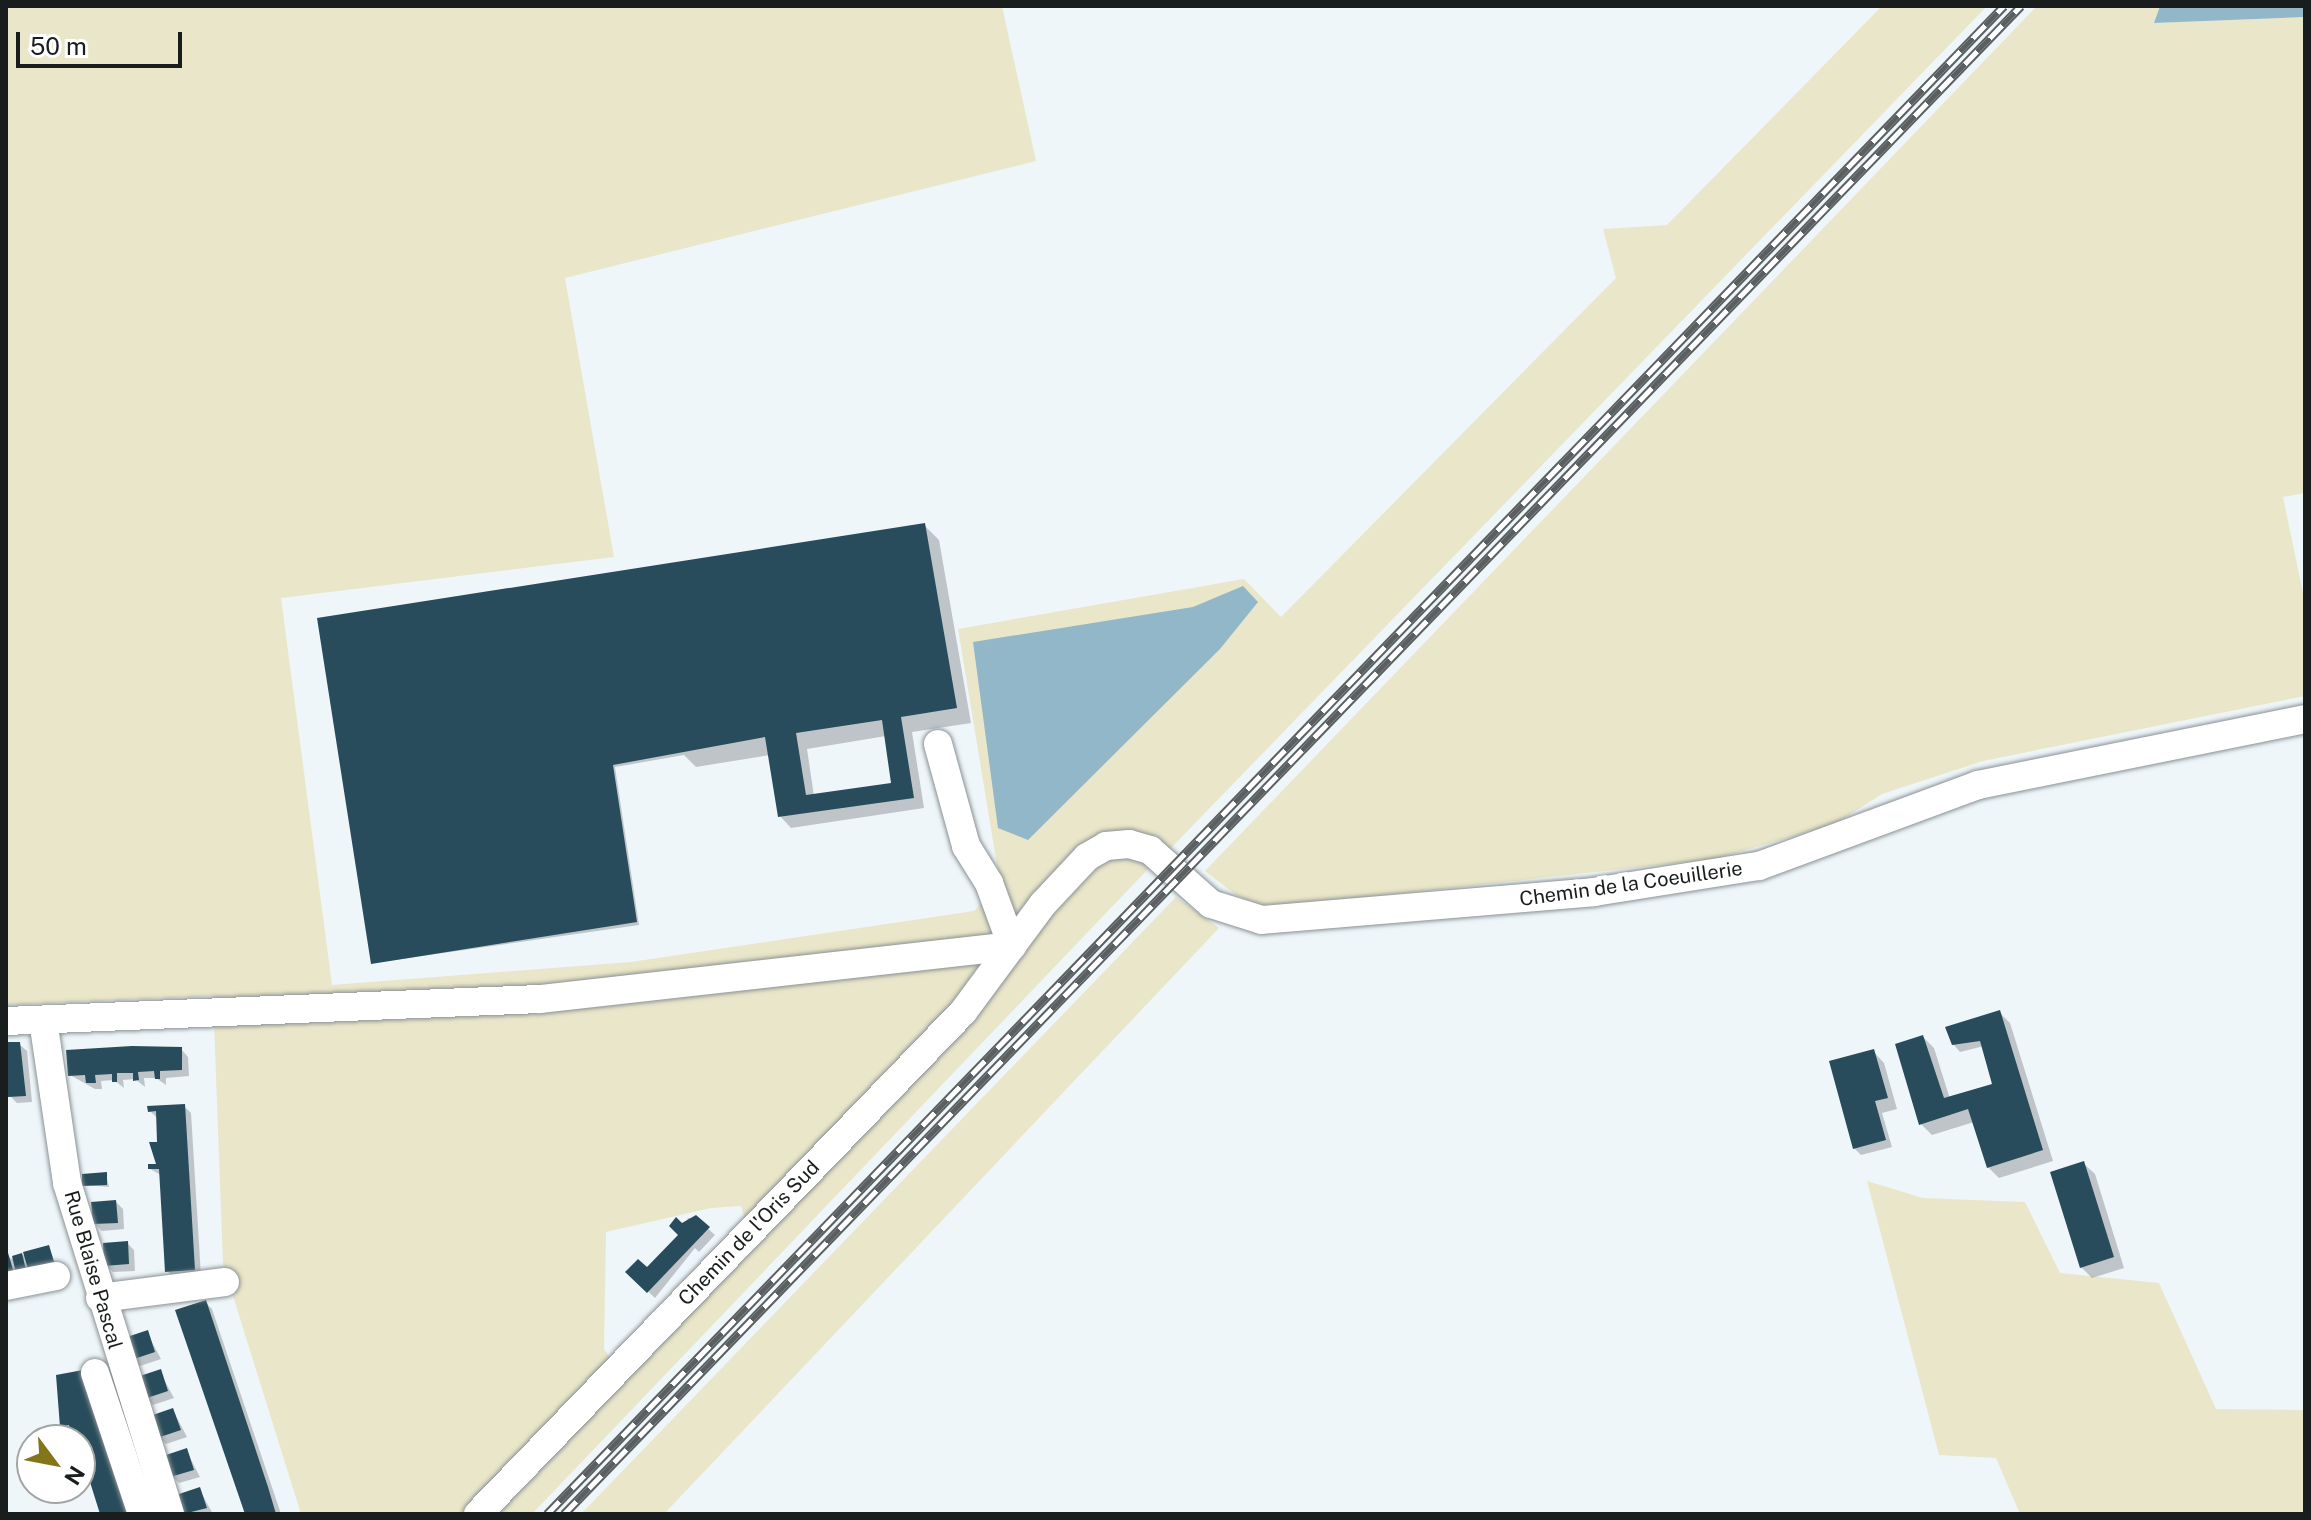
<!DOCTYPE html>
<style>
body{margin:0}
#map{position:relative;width:2311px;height:1520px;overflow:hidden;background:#eef6fa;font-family:"Public Sans",sans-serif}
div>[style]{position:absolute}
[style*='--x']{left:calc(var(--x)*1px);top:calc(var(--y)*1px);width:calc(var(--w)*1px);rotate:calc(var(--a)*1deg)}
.green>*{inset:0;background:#eae6c9}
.water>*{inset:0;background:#91b7c9}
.shadow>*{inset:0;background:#0003}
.building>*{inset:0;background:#284c5b}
.roads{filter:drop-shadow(0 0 2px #8a9194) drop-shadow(0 0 2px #8a9194)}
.minor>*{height:28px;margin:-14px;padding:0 14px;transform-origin:14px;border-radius:14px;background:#fff}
.rail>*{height:9px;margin-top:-4.5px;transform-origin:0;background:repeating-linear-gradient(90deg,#fff 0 18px,#5a5f61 0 36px);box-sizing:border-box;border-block:2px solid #5a5f61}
span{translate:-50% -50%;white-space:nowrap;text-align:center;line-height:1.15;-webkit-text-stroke:8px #fff;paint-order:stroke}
.street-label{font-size:20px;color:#1a1d1e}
.frame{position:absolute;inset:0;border:8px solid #1a1d1e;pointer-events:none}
.north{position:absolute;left:16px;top:1424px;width:80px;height:80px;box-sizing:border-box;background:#fff;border:2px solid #a3a5a5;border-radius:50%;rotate:122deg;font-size:22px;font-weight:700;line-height:32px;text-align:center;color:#1a1d1e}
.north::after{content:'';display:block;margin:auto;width:28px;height:36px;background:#83761a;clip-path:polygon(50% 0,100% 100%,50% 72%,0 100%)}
.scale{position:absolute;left:16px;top:32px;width:166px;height:36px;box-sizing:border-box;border:4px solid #1a1d1e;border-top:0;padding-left:10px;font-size:24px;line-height:28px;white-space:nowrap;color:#1a1d1e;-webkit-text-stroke:6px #fff;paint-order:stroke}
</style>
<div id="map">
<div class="green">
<div style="clip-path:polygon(evenodd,6px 6px,1002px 6px,1036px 161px,565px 278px,614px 557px,281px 598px,332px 985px,631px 962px,974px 911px,1000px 883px,958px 629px,1244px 579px,1281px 617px,1616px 278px,1603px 229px,1667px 225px,1882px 6px,1987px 6px,1170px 849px,1156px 835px,1137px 849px,1151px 866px,532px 1514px,301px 1514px,223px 1264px,213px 996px,6px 1005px,6px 6px,741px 1206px,747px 1226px,612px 1361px,604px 1349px,606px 1232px,711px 1208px,741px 1206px)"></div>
<div style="clip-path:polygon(2037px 6px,2160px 6px,2154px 23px,2305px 17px,2305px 493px,2283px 497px,2305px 603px,2305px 696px,1983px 761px,1882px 794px,1835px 824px,1714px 859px,1268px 908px,1236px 895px,1205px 871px)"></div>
<div style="clip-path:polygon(1176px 897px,1219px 928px,664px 1514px,581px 1514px)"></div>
<div style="clip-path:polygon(1867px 1181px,1923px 1198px,2025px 1202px,2060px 1273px,2159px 1283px,2216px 1409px,2305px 1410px,2305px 1514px,2020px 1514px,1996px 1458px,1939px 1455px)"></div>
</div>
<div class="water">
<div style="clip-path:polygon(2160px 6px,2305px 6px,2305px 17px,2154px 23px)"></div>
<div style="clip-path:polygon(1243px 586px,1258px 602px,1220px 649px,1028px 840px,998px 828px,973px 642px,1193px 607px)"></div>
</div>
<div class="shadow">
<div style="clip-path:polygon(evenodd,924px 525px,939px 540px,971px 723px,912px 732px,924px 808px,791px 828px,780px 816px,770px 755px,696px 767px,684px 755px,615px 767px,639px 925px,373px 963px,319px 620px,924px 525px,886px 736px,893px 785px,814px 796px,807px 749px,886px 736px)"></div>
<div style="clip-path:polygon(1999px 1012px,2010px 1023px,2053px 1161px,1999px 1178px,1988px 1167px,1974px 1122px,1932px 1135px,1921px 1124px,1923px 1037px,1934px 1048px,1950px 1099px,1995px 1085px,1984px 1046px,1960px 1052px,1953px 1044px)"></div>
<div style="clip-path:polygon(6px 1044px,19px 1044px,27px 1051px,32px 1102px,17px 1103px,7px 1093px,6px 1103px)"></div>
<div style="clip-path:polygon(181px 1049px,188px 1057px,189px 1076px,166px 1078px,166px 1085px,156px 1078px,144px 1078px,145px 1087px,135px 1079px,123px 1080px,124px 1088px,114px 1080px,101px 1081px,102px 1089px,95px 1089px,70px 1075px)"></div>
<div style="clip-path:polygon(1873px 1051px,1884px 1063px,1897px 1109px,1882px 1113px,1892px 1147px,1861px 1155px,1854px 1148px)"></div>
<div style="clip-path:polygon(184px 1106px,191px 1113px,201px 1276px,174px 1278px,167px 1271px,161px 1175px,150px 1169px,159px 1166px,159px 1144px,157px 1118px,150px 1111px)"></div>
<div style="clip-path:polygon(2083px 1163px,2095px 1174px,2124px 1268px,2092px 1278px,2081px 1267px)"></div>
<div style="clip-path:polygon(106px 1174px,109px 1187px,84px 1185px)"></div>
<div style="clip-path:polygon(116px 1202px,123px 1209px,124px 1229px,102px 1231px,95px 1224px)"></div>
<div style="clip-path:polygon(688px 1218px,696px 1218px,715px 1235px,699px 1252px,695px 1248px,655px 1298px,628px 1272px,647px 1270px,681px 1235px)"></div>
<div style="clip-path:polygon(127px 1243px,134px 1250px,135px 1271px,113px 1272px,106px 1265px)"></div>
<div style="clip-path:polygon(49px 1247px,56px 1265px,21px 1275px,14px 1267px,16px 1276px,6px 1277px,6px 1253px,11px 1259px)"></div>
<div style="clip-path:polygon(205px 1302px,212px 1309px,281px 1514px,245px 1514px,177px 1311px)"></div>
<div style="clip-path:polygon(147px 1333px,161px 1359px,140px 1366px,133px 1359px)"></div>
<div style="clip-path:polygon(160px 1372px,174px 1398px,153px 1405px,146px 1398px)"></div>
<div style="clip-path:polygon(58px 1376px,130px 1514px,103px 1514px,93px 1484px,85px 1482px,80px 1455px,87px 1454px,85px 1441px,74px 1440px,71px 1428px,62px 1426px)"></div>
<div style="clip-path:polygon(173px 1410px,187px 1437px,166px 1444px,159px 1437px)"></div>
<div style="clip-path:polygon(186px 1450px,200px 1477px,179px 1483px,172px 1476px)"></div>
<div style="clip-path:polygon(199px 1489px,213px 1514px,185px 1514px,179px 1496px)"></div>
</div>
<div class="building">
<div style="clip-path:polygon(evenodd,925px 523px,957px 708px,901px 717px,914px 798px,778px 817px,765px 737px,613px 765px,637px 922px,371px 964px,317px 618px,925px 523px,882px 720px,891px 783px,806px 795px,796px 733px,882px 720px)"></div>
<div style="clip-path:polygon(2000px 1010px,2043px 1150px,1987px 1168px,1968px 1109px,1919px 1125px,1895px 1044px,1923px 1035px,1944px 1098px,1992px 1084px,1980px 1041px,1952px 1045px,1945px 1027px)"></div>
<div style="clip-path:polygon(6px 1042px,20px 1042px,26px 1096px,8px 1097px)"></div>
<div style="clip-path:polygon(132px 1046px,182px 1047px,182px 1070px,160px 1071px,160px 1079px,155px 1079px,154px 1071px,138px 1072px,139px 1080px,133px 1081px,133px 1073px,117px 1073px,117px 1082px,112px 1082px,112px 1074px,95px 1075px,96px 1083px,86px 1083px,85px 1075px,68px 1076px,66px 1050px)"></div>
<div style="clip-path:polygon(1874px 1049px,1888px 1098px,1875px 1101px,1886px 1140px,1853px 1149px,1829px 1061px)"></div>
<div style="clip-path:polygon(185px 1104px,195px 1270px,165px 1272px,159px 1169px,148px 1169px,148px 1164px,156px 1164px,149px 1142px,157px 1142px,156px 1111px,148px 1112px,147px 1106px)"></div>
<div style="clip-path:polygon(2084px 1161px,2114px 1257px,2080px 1268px,2050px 1172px)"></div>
<div style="clip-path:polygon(107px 1172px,107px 1185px,82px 1186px,82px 1174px)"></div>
<div style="clip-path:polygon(116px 1200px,118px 1223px,93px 1224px,91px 1202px)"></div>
<div style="clip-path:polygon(696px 1215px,710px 1227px,647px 1293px,625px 1272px,638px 1259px,647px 1267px,678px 1235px,669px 1226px,676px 1217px,682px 1223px)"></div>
<div style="clip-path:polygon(128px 1241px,129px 1264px,104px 1266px,103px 1243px)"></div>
<div style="clip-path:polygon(49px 1245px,54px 1262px,28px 1269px,23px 1252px)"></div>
<div style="clip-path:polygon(6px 1246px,14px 1273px,6px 1275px)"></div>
<div style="clip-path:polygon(22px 1253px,26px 1270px,16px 1273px,12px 1256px)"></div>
<div style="clip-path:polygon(206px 1300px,268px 1487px,276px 1514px,245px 1514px,175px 1310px)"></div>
<div style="clip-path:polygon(148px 1330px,155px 1352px,131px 1360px,124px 1338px)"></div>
<div style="clip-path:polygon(161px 1369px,168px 1391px,144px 1399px,137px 1377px)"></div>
<div style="clip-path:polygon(83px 1370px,91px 1405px,129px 1514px,100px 1514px,90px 1482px,83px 1483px,83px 1439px,71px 1440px,69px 1425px,60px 1427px,56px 1375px)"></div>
<div style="clip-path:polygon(173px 1408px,181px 1430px,157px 1438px,150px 1416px)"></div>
<div style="clip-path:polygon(187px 1448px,194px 1470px,170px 1477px,163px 1456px)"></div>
<div style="clip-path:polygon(200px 1487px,207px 1508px,183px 1514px,176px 1495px)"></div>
</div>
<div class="roads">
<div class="minor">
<div style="--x:938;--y:744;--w:106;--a:74.6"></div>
<div style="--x:966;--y:846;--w:44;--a:58.1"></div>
<div style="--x:989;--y:883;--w:67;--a:69.9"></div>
<div style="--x:43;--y:1020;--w:165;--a:81.6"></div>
<div style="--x:67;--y:1183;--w:347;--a:72.7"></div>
<div style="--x:6;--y:1021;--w:534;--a:-2.36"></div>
<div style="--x:540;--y:999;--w:475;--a:-6.4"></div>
<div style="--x:6;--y:1286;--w:51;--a:-11.3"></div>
<div style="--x:100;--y:1298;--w:126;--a:-7.3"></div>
<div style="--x:95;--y:1373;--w:149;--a:71.6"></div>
<div style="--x:478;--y:1514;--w:698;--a:-45.99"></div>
<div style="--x:963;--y:1012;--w:134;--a:-53.5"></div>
<div style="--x:1043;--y:904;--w:64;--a:-46.9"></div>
<div style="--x:1087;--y:857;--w:22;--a:-30"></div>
<div style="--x:1106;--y:846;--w:23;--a:-5"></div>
<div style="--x:1129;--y:844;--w:22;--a:16"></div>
<div style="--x:1150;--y:850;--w:81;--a:41.5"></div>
<div style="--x:1211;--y:904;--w:53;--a:17.4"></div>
<div style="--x:1262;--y:920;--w:333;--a:-4.8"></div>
<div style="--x:1594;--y:892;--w:167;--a:-9"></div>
<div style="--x:1759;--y:866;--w:233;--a:-20.3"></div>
<div style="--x:1978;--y:785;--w:334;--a:-11.4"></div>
</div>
</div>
<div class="rail">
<div style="--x:547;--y:1514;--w:2097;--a:-45.99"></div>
<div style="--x:564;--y:1514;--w:2097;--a:-45.99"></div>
</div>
<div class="street-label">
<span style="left:1631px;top:884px;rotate:-8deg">Chemin de la Coeuillerie</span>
<span style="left:749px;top:1233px;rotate:-46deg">Chemin de l'Oris Sud</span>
<span style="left:93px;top:1270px;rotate:74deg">Rue Blaise Pascal</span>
</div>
<div class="frame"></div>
<div class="north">N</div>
<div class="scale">50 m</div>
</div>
